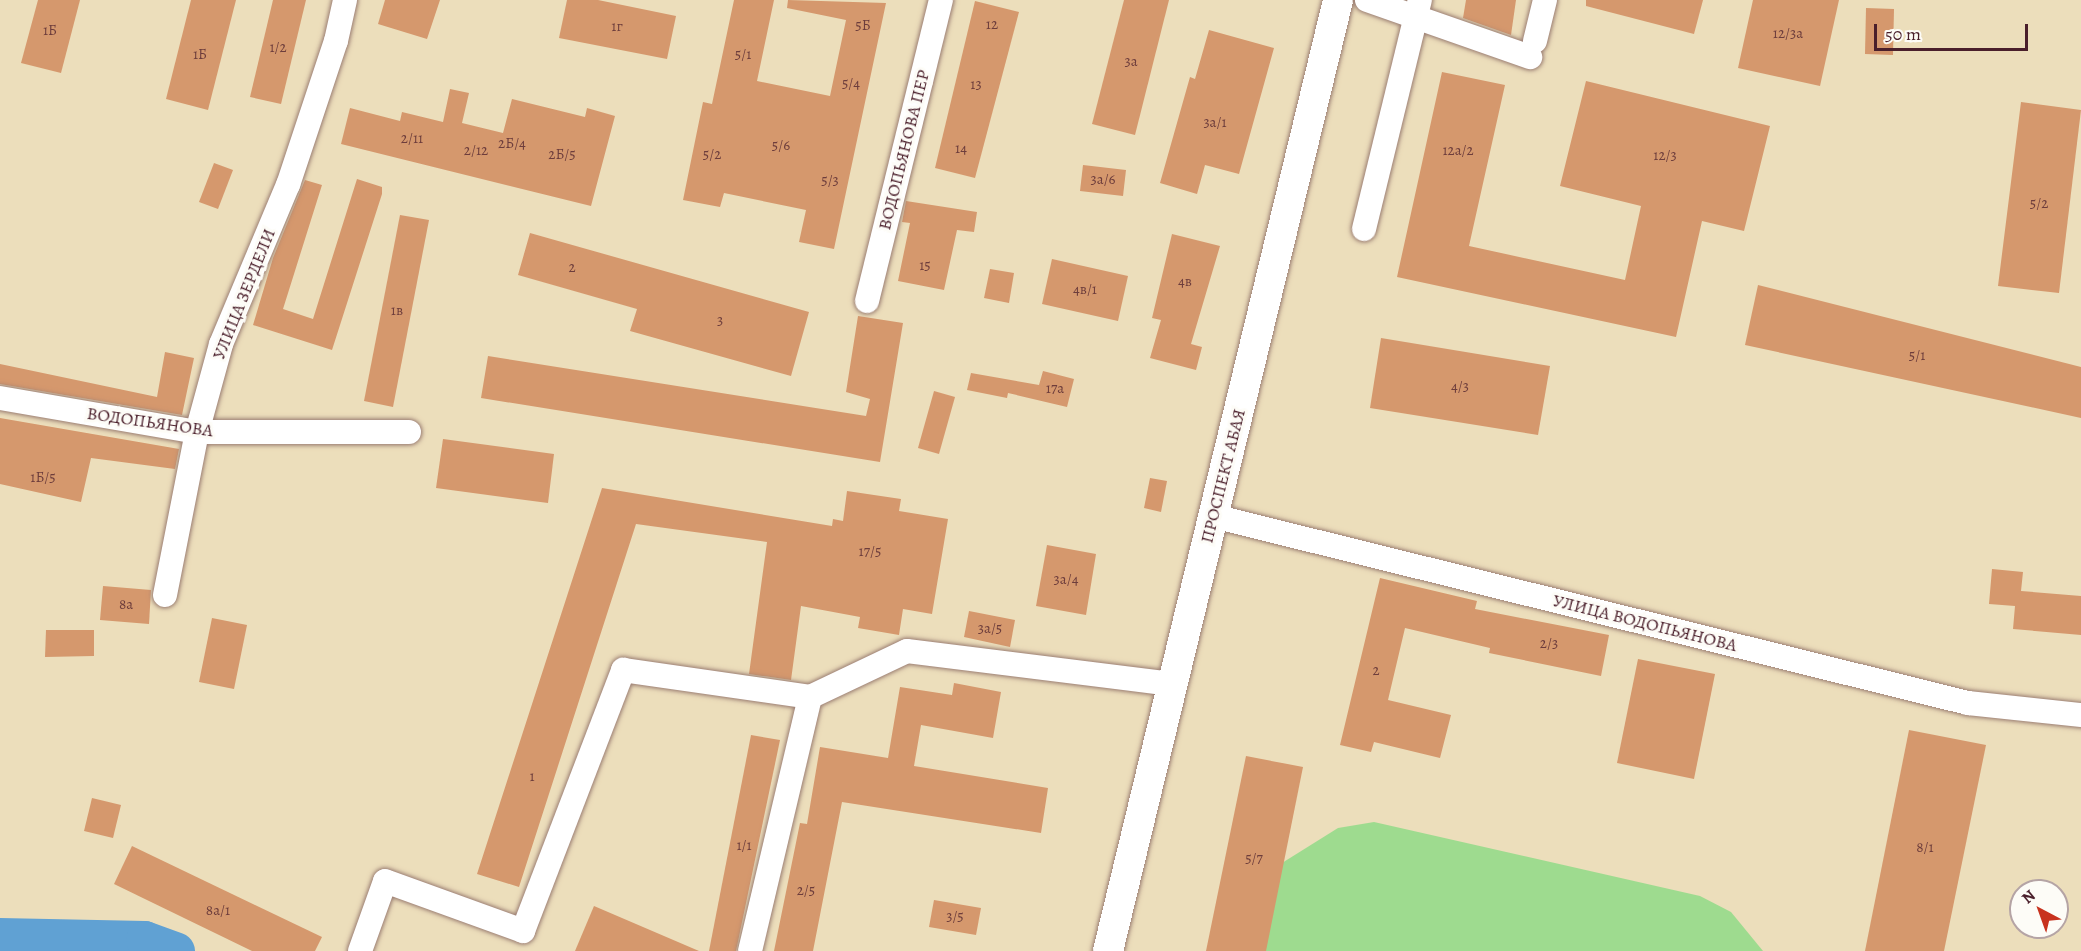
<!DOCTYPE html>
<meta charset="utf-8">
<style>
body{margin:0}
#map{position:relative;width:2081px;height:951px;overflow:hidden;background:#ecdebb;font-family:Alegreya,serif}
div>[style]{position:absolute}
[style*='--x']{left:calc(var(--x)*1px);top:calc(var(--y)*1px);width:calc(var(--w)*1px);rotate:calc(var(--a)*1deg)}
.green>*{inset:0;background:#9edb8f}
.river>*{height:38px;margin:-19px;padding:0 19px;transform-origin:19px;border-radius:19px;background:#60a1d3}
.building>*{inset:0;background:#d5986d}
.roads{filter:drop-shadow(0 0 2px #9b7e73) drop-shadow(0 0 2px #9b7e73)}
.minor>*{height:24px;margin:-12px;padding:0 12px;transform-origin:12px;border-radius:12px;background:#fff}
.major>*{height:30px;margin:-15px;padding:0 15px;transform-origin:15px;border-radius:15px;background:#fff}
span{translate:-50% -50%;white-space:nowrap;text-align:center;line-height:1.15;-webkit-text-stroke:6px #fdfcf7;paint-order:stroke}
.number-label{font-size:15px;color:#6d3d3c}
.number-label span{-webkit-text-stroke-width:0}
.street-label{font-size:18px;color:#4a1f2b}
.north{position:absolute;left:2009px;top:879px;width:60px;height:60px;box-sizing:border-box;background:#fdfcf7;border:2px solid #b5a4a5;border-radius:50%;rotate:319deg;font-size:16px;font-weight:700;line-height:24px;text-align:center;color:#4a1f2b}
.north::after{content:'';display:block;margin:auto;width:21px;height:27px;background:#c8321e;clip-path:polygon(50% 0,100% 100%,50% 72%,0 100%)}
.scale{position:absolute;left:1874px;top:24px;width:154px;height:27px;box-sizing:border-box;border:3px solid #4a1f2b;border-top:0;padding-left:8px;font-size:18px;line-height:21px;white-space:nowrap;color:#4a1f2b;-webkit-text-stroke:4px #fdfcf7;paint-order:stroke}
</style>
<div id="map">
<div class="green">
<div style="clip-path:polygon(1374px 822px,1700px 896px,1731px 912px,1763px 951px,1252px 951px,1274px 868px,1338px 828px)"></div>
</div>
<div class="river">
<div style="--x:0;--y:937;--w:145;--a:1.2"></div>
<div style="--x:145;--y:940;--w:33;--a:20"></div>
</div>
<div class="building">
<div style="clip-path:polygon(38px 0,80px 0,61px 73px,21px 63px)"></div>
<div style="clip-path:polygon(191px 0,236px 0,208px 110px,166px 99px)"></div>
<div style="clip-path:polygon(273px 0,306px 0,281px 104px,250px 97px)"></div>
<div style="clip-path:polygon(385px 0,440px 0,427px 39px,378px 24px)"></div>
<div style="clip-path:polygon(567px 0,598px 0,676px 16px,667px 59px,559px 38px)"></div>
<div style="clip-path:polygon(734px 0,774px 0,757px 81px,830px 96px,846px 20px,787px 8px,788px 0,886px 3px,834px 249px,799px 242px,806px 210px,724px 193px,720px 207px,683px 200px,703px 102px,712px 104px)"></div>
<div style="clip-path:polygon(1124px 0,1169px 0,1135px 135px,1092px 124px)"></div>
<div style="clip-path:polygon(1466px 0,1516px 0,1511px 35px,1463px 18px)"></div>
<div style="clip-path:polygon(1586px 0,1703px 0,1694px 34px,1586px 6px)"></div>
<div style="clip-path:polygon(1753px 0,1839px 0,1820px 86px,1738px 68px)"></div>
<div style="clip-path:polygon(975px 1px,1019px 12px,975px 178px,935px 168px)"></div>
<div style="clip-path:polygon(1866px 8px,1894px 9px,1893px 55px,1865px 54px)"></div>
<div style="clip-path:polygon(1209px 30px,1274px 48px,1239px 174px,1205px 165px,1197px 194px,1160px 183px,1190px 77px,1195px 79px)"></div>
<div style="clip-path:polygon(1442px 72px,1505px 85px,1469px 246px,1625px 280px,1641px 206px,1560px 186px,1586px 81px,1770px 126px,1744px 231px,1702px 221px,1676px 337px,1397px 277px)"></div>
<div style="clip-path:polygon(450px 89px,469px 93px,462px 123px,503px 133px,512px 99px,585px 117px,587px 108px,615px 116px,591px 206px,341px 144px,350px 108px,400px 121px,402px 112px,443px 122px)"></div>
<div style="clip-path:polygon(2021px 102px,2081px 110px,2059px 293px,1998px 286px)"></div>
<div style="clip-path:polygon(214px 163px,233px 170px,218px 209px,199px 202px)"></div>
<div style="clip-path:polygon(1083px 165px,1126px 170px,1123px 196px,1080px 191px)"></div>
<div style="clip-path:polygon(357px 179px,382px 187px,382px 194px,332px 350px,253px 325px,273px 258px,305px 180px,322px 185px,283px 309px,313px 319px)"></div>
<div style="clip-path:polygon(906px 201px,977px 212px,974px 232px,957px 230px,944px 290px,898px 281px,910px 223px,902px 222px)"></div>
<div style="clip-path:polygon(400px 215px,429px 220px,393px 407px,364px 401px)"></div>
<div style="clip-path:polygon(530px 233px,809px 312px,791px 376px,630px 331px,637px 309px,518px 275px)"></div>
<div style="clip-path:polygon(1172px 234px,1220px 246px,1191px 344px,1202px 347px,1196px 370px,1150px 358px,1161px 320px,1152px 318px)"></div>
<div style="clip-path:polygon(1052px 259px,1128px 276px,1118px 321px,1042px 304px)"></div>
<div style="clip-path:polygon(990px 269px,1014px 273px,1009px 303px,984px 298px)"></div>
<div style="clip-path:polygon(1758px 285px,2081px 367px,2081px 418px,1745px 345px)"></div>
<div style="clip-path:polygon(858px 316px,903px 323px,880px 462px,481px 398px,488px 356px,866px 416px,870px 399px,846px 392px)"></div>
<div style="clip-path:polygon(1381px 338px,1550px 366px,1538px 435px,1370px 408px)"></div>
<div style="clip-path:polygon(165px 352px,194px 358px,182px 415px,0 384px,0 364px,157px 397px)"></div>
<div style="clip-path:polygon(1043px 371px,1074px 379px,1067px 407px,1008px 393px,1007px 398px,967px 390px,971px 373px,1039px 385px)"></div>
<div style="clip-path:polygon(934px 391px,955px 397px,939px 454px,918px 448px)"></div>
<div style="clip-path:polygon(0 418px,179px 449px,175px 469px,91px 458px,81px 502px,0 484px)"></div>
<div style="clip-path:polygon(443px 439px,554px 454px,548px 503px,436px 488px)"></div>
<div style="clip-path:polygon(1150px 478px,1167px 481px,1161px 512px,1144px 508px)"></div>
<div style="clip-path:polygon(602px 488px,832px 526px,833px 519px,843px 521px,847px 491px,901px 499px,899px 511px,948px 519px,932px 614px,903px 609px,899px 635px,858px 628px,860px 617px,801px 606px,791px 680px,749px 674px,767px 542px,636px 524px,519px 887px,477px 874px)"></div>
<div style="clip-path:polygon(1047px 545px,1096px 554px,1086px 615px,1036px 606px)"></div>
<div style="clip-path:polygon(1992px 569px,2023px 572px,2021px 591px,2081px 596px,2081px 635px,2013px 629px,2015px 606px,1989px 604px)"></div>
<div style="clip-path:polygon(1380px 578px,1477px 601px,1475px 609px,1609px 635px,1601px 676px,1489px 653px,1490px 648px,1405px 628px,1388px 700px,1451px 715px,1440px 758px,1374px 742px,1371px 752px,1340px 745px)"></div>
<div style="clip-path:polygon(103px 586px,151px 590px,149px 624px,100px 620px)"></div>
<div style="clip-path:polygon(969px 611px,1015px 620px,1010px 647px,964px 637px)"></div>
<div style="clip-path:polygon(212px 618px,247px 625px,234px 689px,199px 682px)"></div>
<div style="clip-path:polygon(46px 630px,94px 630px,94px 656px,45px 657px)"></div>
<div style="clip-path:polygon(1638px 659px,1715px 674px,1694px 779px,1617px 763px)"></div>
<div style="clip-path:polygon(954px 683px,1001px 692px,993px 738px,921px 725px,914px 766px,1048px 788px,1041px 833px,842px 802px,813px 951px,774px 951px,800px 823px,807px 824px,820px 747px,888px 758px,900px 687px,952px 695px)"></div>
<div style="clip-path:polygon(1909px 730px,1986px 745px,1944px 951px,1865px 951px)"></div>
<div style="clip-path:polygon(751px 735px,780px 740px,736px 951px,709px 951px)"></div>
<div style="clip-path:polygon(1246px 756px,1303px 767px,1266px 951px,1206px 951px)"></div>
<div style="clip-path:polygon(92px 798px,121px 805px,113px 838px,84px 831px)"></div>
<div style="clip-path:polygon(132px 846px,322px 937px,315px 951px,252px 951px,114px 884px)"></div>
<div style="clip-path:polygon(934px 900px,981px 908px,976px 935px,929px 927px)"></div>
<div style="clip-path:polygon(594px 906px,699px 951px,575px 951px)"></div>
</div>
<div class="roads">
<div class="minor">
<div style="--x:1367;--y:0;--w:173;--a:19.3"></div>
<div style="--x:1535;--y:41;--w:42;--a:-76.3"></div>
<div style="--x:1364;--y:229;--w:236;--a:-76.3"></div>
<div style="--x:867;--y:301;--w:310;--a:-76.2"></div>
<div style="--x:0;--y:398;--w:200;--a:9.8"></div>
<div style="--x:197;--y:432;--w:212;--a:0"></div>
<div style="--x:1213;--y:516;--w:778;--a:13.91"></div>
<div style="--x:1968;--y:703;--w:114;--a:6.1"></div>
<div style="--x:165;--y:595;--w:166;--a:-78.9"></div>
<div style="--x:197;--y:432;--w:91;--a:-74.7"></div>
<div style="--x:221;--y:344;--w:173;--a:-67.2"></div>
<div style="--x:288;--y:185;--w:152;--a:-71.6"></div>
<div style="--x:336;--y:41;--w:42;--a:-77.6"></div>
<div style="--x:360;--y:951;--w:74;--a:-70.3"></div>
<div style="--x:385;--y:881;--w:147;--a:19.9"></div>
<div style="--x:523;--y:931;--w:280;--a:-69"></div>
<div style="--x:623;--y:670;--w:189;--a:8.2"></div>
<div style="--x:810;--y:697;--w:107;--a:-25.4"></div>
<div style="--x:907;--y:651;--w:267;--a:7.1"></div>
<div style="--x:750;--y:951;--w:261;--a:-76.7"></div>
</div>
<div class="major">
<div style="--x:1108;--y:951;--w:978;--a:-76.4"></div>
</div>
</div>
<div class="number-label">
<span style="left:992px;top:25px">12</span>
<span style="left:863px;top:26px">5Б</span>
<span style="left:617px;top:27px">1г</span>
<span style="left:50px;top:31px">1Б</span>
<span style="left:1788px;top:34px">12/3а</span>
<span style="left:278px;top:48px">1/2</span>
<span style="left:200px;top:55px">1Б</span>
<span style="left:743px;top:55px">5/1</span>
<span style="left:1131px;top:62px">3а</span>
<span style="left:851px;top:84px">5/4</span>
<span style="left:976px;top:85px">13</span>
<span style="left:1215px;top:123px">3а/1</span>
<span style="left:412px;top:139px">2/11</span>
<span style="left:512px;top:144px">2Б/4</span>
<span style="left:781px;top:146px">5/6</span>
<span style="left:961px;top:149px">14</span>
<span style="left:476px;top:151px">2/12</span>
<span style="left:1458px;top:151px">12а/2</span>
<span style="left:562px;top:155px">2Б/5</span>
<span style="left:712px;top:155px">5/2</span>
<span style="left:1665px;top:156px">12/3</span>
<span style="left:1103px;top:180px">3а/6</span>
<span style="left:830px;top:181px">5/3</span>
<span style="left:2039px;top:204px">5/2</span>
<span style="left:925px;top:266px">15</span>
<span style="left:572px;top:268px">2</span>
<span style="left:1185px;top:282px">4в</span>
<span style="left:1085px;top:290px">4в/1</span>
<span style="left:397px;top:311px">1в</span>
<span style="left:720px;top:321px">3</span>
<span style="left:1917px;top:356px">5/1</span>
<span style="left:1460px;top:387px">4/3</span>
<span style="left:1055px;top:389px">17а</span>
<span style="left:43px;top:478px">1Б/5</span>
<span style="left:870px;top:552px">17/5</span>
<span style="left:1066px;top:580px">3а/4</span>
<span style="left:126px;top:605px">8а</span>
<span style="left:990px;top:629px">3а/5</span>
<span style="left:1549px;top:644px">2/3</span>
<span style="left:1376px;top:671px">2</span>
<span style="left:532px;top:777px">1</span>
<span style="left:744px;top:846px">1/1</span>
<span style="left:1925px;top:848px">8/1</span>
<span style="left:1254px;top:859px">5/7</span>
<span style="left:806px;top:891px">2/5</span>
<span style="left:218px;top:911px">8а/1</span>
<span style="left:955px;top:917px">3/5</span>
</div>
<div class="street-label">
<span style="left:904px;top:150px;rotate:-76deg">ВОДОПЬЯНОВА ПЕР</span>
<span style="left:244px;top:294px;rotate:-68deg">УЛИЦА ЗЕРДЕЛИ</span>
<span style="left:150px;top:422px;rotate:8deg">ВОДОПЬЯНОВА</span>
<span style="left:1223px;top:476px;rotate:-76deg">ПРОСПЕКТ АБАЯ</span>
<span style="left:1645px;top:623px;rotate:14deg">УЛИЦА ВОДОПЬЯНОВА</span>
</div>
<div class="north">N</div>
<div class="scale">50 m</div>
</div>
